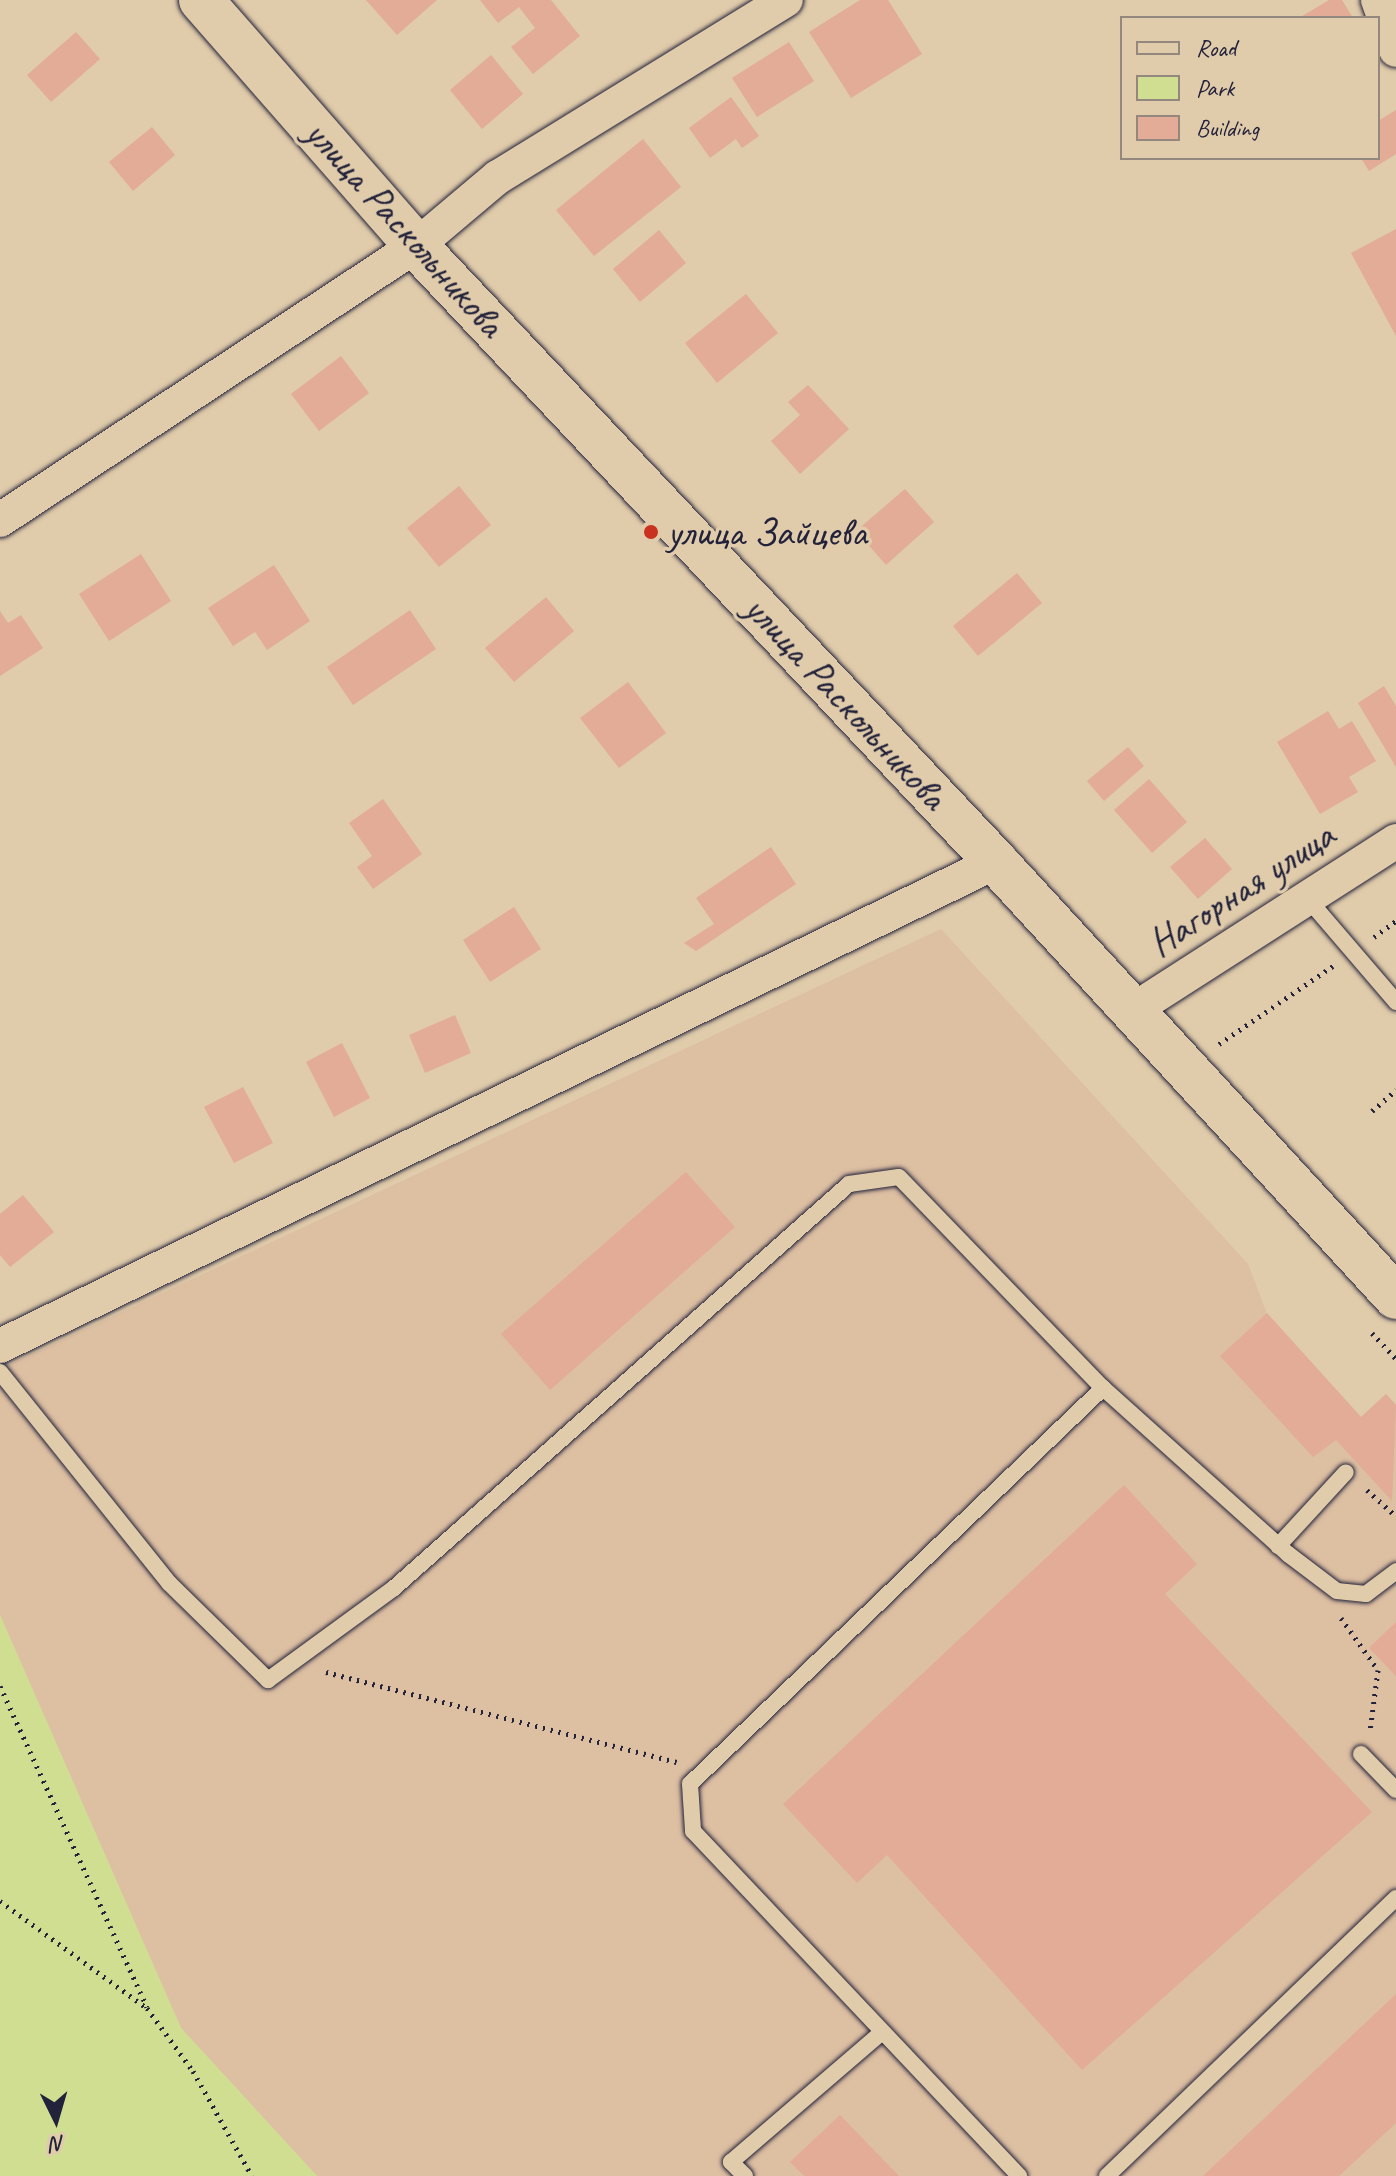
<!DOCTYPE html>
<meta charset="utf-8">
<style>
body{margin:0}
#map{position:relative;width:1396px;height:2176px;overflow:hidden;background:#e0cbaa;font-family:Caveat,sans-serif}
div>[style]{position:absolute}
[style*='--x']{left:calc(var(--x)*1px);top:calc(var(--y)*1px);width:calc(var(--w)*1px);rotate:calc(var(--a)*1deg)}
.built>*{inset:0;background:#ddbfa2}
.green>*{inset:0;background:#d0de91}
.building>*{inset:0;background:#e2ac96}
.path>*{height:5px;margin-top:-2.5px;transform-origin:0;background:repeating-linear-gradient(90deg,#22223b 0 2px,transparent 0 8px)}
.roads{filter:drop-shadow(0 0 2px #22223b) drop-shadow(0 0 2px #22223b)}
.lane>*{height:16px;margin:-8px;padding:0 8px;transform-origin:8px;border-radius:8px;background:#e0cbaa}
.street>*{height:34px;margin:-17px;padding:0 17px;transform-origin:17px;border-radius:17px;background:#e0cbaa}
.secondary>*{height:44px;margin:-22px;padding:0 22px;transform-origin:22px;border-radius:22px;background:#e0cbaa}
.dots>*{width:22px;height:22px;translate:-50% -50%;box-sizing:border-box;border:4px solid #e0cbaa;border-radius:50%}
span{translate:-50% -50%;white-space:nowrap;text-align:center;line-height:1.15;-webkit-text-stroke:7px #e0cbaa;paint-order:stroke}
.street-label{font-size:40px;color:#22223b}
.poi-label{font-size:40px;color:#22223b}
.left{translate:0 -50%;text-align:left}
.legend{position:absolute;left:1120px;top:16px;width:260px;height:144px;box-sizing:border-box;background:#e0cbaa;border:2px solid #94877e;margin:0;padding:10px 14px;list-style:none;font-size:24px;color:#22223b}
.legend li{display:flex;align-items:center;gap:16px;height:40px}
.legend b{width:40px;border:2px solid #94877e}
.north{position:absolute;left:16px;top:2080px;width:80px;height:80px;-webkit-text-stroke:6px #e0cbaa;paint-order:stroke;rotate:175deg;font-size:22px;font-weight:700;line-height:32px;text-align:center;color:#22223b}
.north::after{content:'';display:block;margin:auto;width:28px;height:36px;background:#22223b;clip-path:polygon(50% 0,100% 100%,50% 72%,0 100%)}
</style>
<div id="map">
<div class="built">
<div style="clip-path:polygon(941px 929px,1248px 1264px,1267px 1314px,1361px 1417px,1386px 1394px,1396px 1405px,1396px 2176px,317px 2176px,181px 2028px,0 1615px,0 1369px)"></div>
</div>
<div class="green">
<div style="clip-path:polygon(0 1615px,181px 2028px,317px 2176px,0 2176px)"></div>
</div>
<div class="building">
<div style="clip-path:polygon(366px 0,437px 0,397px 35px)"></div>
<div style="clip-path:polygon(480px 0,551px 0,580px 36px,533px 74px,511px 47px,535px 28px,519px 7px,498px 23px)"></div>
<div style="clip-path:polygon(860px 0,888px 0,922px 54px,851px 98px,809px 32px)"></div>
<div style="clip-path:polygon(1329px 0,1342px 0,1353px 18px,1299px 18px)"></div>
<div style="clip-path:polygon(76px 32px,100px 59px,51px 102px,27px 75px)"></div>
<div style="clip-path:polygon(789px 42px,814px 81px,757px 117px,732px 78px)"></div>
<div style="clip-path:polygon(491px 55px,523px 94px,482px 129px,450px 90px)"></div>
<div style="clip-path:polygon(731px 97px,759px 136px,742px 148px,736px 139px,710px 158px,689px 128px)"></div>
<div style="clip-path:polygon(1396px 110px,1396px 154px,1369px 171px,1361px 158px,1378px 158px,1378px 121px)"></div>
<div style="clip-path:polygon(152px 127px,175px 155px,133px 191px,109px 162px)"></div>
<div style="clip-path:polygon(643px 139px,681px 187px,594px 256px,556px 210px)"></div>
<div style="clip-path:polygon(1396px 229px,1396px 336px,1351px 253px)"></div>
<div style="clip-path:polygon(659px 230px,686px 263px,640px 302px,613px 269px)"></div>
<div style="clip-path:polygon(746px 294px,778px 333px,717px 383px,685px 343px)"></div>
<div style="clip-path:polygon(341px 356px,369px 393px,319px 431px,291px 394px)"></div>
<div style="clip-path:polygon(808px 385px,849px 429px,800px 474px,771px 441px,800px 415px,788px 402px)"></div>
<div style="clip-path:polygon(459px 486px,491px 525px,439px 567px,407px 528px)"></div>
<div style="clip-path:polygon(905px 489px,934px 522px,886px 565px,856px 531px)"></div>
<div style="clip-path:polygon(141px 554px,171px 601px,109px 641px,79px 594px)"></div>
<div style="clip-path:polygon(274px 565px,310px 621px,267px 650px,255px 632px,233px 646px,208px 608px)"></div>
<div style="clip-path:polygon(1017px 573px,1042px 603px,978px 656px,953px 626px)"></div>
<div style="clip-path:polygon(546px 597px,574px 631px,514px 682px,485px 648px)"></div>
<div style="clip-path:polygon(410px 610px,436px 649px,353px 705px,327px 667px)"></div>
<div style="clip-path:polygon(0 611px,8px 623px,21px 615px,43px 648px,0 676px)"></div>
<div style="clip-path:polygon(628px 682px,666px 733px,619px 768px,580px 718px)"></div>
<div style="clip-path:polygon(1384px 686px,1396px 706px,1396px 767px,1358px 703px)"></div>
<div style="clip-path:polygon(1328px 711px,1339px 729px,1352px 721px,1376px 761px,1349px 777px,1358px 792px,1320px 814px,1277px 742px)"></div>
<div style="clip-path:polygon(1128px 747px,1144px 766px,1104px 801px,1087px 781px)"></div>
<div style="clip-path:polygon(1149px 779px,1187px 822px,1152px 853px,1114px 810px)"></div>
<div style="clip-path:polygon(383px 799px,422px 854px,373px 889px,357px 867px,372px 856px,349px 823px)"></div>
<div style="clip-path:polygon(1205px 838px,1232px 869px,1198px 899px,1170px 867px)"></div>
<div style="clip-path:polygon(771px 847px,796px 884px,696px 951px,684px 943px,714px 924px,696px 898px)"></div>
<div style="clip-path:polygon(514px 907px,541px 949px,490px 982px,463px 940px)"></div>
<div style="clip-path:polygon(455px 1015px,471px 1053px,425px 1073px,409px 1035px)"></div>
<div style="clip-path:polygon(342px 1043px,370px 1098px,334px 1117px,306px 1062px)"></div>
<div style="clip-path:polygon(243px 1087px,273px 1143px,234px 1163px,204px 1107px)"></div>
<div style="clip-path:polygon(686px 1172px,735px 1227px,550px 1390px,501px 1334px)"></div>
<div style="clip-path:polygon(23px 1195px,54px 1232px,10px 1267px,0 1255px,0 1214px)"></div>
<div style="clip-path:polygon(1267px 1313px,1361px 1417px,1386px 1394px,1396px 1405px,1392px 1501px,1336px 1440px,1313px 1457px,1220px 1356px)"></div>
<div style="clip-path:polygon(1124px 1485px,1197px 1564px,1165px 1594px,1372px 1812px,1082px 2070px,887px 1855px,857px 1883px,783px 1804px)"></div>
<div style="clip-path:polygon(1396px 1622px,1396px 1676px,1369px 1648px)"></div>
<div style="clip-path:polygon(1396px 1994px,1396px 2123px,1339px 2176px,1203px 2176px)"></div>
<div style="clip-path:polygon(840px 2115px,899px 2176px,804px 2176px,790px 2162px)"></div>
</div>
<div class="path">
<div style="--x:1374;--y:937;--w:27;--a:-36"></div>
<div style="--x:1219;--y:1044;--w:138;--a:-34.4"></div>
<div style="--x:1372;--y:1111;--w:32;--a:-41"></div>
<div style="--x:1372;--y:1333;--w:35;--a:47"></div>
<div style="--x:1367;--y:1490;--w:39;--a:42"></div>
<div style="--x:1341;--y:1618;--w:64;--a:54.6"></div>
<div style="--x:1378;--y:1670;--w:62;--a:97.5"></div>
<div style="--x:326;--y:1672;--w:362;--a:14.4"></div>
<div style="--x:0;--y:1686;--w:353;--a:65.4"></div>
<div style="--x:0;--y:1901;--w:182;--a:36.1"></div>
<div style="--x:147;--y:2008;--w:78;--a:53.9"></div>
<div style="--x:193;--y:2071;--w:120;--a:60.7"></div>
</div>
<div class="roads">
<div class="lane">
<div style="--x:1307;--y:898;--w:137;--a:49.4"></div>
<div style="--x:0;--y:1372;--w:270;--a:51.3"></div>
<div style="--x:169;--y:1583;--w:139;--a:44.4"></div>
<div style="--x:268;--y:1680;--w:156;--a:-36.1"></div>
<div style="--x:394;--y:1588;--w:608;--a:-41.6"></div>
<div style="--x:849;--y:1184;--w:50;--a:-8"></div>
<div style="--x:899;--y:1177;--w:293;--a:46"></div>
<div style="--x:1103;--y:1388;--w:572;--a:136.2"></div>
<div style="--x:690;--y:1784;--w:47;--a:86.3"></div>
<div style="--x:693;--y:1831;--w:475;--a:46.6"></div>
<div style="--x:1103;--y:1388;--w:249;--a:41.9"></div>
<div style="--x:1288;--y:1554;--w:61;--a:37.1"></div>
<div style="--x:1337;--y:1591;--w:29;--a:6"></div>
<div style="--x:1366;--y:1594;--w:38;--a:-37"></div>
<div style="--x:1278;--y:1546;--w:100;--a:-47.4"></div>
<div style="--x:1361;--y:1754;--w:50;--a:45.8"></div>
<div style="--x:745;--y:2176;--w:20;--a:-135"></div>
<div style="--x:731;--y:2162;--w:199;--a:-40.7"></div>
<div style="--x:1107;--y:2176;--w:401;--a:-43.9"></div>
</div>
<div class="street">
<div style="--x:1378;--y:0;--w:53;--a:70.2"></div>
<div style="--x:0;--y:520;--w:498;--a:-33.4"></div>
<div style="--x:416;--y:246;--w:107;--a:-40.1"></div>
<div style="--x:498;--y:177;--w:338;--a:-31.6"></div>
<div style="--x:1133;--y:1010;--w:313;--a:-32.7"></div>
<div style="--x:0;--y:1346;--w:1107;--a:-25.92"></div>
</div>
<div class="secondary">
<div style="--x:201;--y:0;--w:327;--a:48.8"></div>
<div style="--x:416;--y:246;--w:846;--a:46.72"></div>
<div style="--x:996;--y:862;--w:591;--a:47.4"></div>
</div>
</div>
<div class="dots">
<div style="left:651px;top:532px;background:#c8321e"></div>
</div>
<div class="street-label">
<span style="left:405px;top:228px;rotate:48deg">улица Раскольникова</span>
<span style="left:846px;top:702px;rotate:47deg">улица Раскольникова</span>
<span style="left:1241px;top:889px;rotate:-33deg">Нагорная улица</span>
</div>
<div class="poi-label">
<span class="left" style="left:667px;top:532px">улица Зайцева</span>
</div>
<ul class="legend">
<li><b style="height:10px;background:#e0cbaa"></b>Road</li>
<li><b style="height:22px;background:#d0de91"></b>Park</li>
<li><b style="height:22px;background:#e2ac96"></b>Building</li>
</ul>
<div class="north">N</div>
</div>
